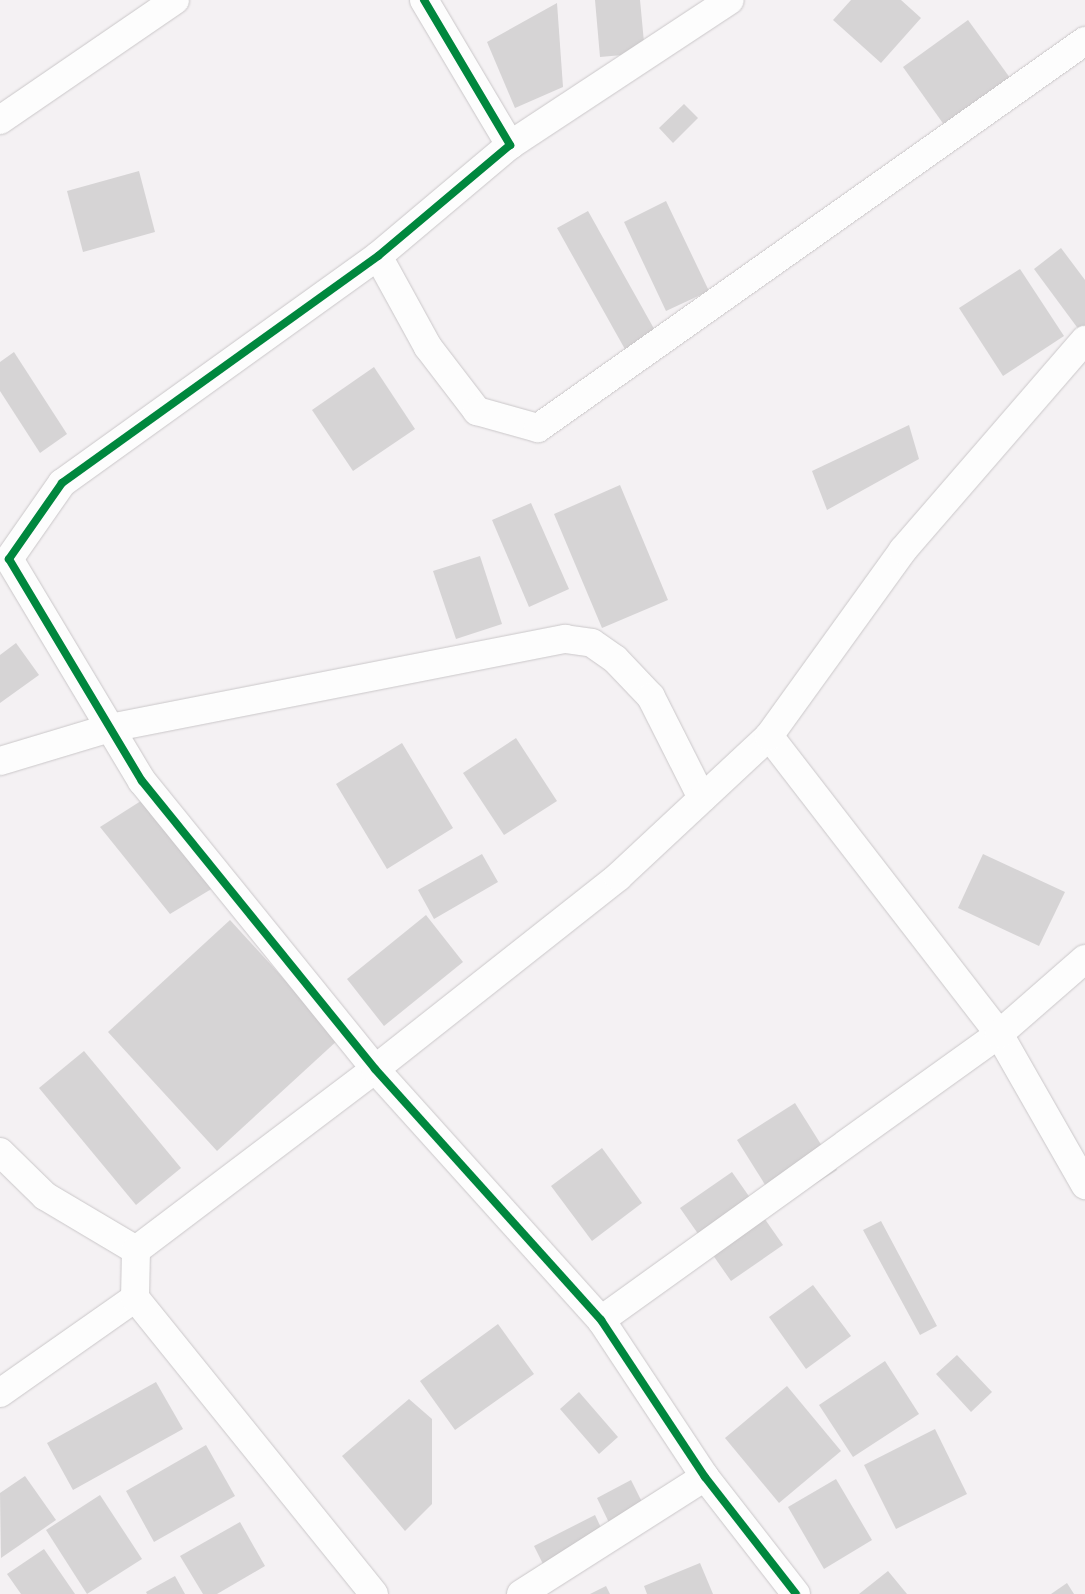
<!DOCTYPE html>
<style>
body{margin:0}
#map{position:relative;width:1085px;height:1594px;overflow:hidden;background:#f4f1f3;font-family:Commissioner,sans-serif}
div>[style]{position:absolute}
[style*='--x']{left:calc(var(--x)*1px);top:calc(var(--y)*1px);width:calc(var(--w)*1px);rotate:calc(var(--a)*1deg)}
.building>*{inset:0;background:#d6d4d5}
.roads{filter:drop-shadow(0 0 1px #cac7c9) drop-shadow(0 0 1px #cac7c9)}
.minor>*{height:28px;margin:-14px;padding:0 14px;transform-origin:14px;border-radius:14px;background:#fdfdfd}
.cycleway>*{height:8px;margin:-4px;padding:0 4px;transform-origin:4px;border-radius:4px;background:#00873e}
span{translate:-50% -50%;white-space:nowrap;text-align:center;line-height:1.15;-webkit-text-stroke:4px #fff;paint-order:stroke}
</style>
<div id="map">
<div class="building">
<div style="clip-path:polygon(595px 0,640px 0,645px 53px,600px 57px)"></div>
<div style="clip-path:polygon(851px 0,901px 0,921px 18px,881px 63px,833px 20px)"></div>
<div style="clip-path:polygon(557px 3px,563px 87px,515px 108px,487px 42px)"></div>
<div style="clip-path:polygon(968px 20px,1013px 82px,947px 129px,903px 67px)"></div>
<div style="clip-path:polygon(684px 104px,698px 118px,673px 143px,659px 128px)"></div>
<div style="clip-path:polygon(139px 171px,155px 232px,83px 252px,67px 191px)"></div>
<div style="clip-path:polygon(666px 201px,709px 291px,666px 311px,624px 222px)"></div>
<div style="clip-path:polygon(588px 211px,657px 334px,626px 351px,557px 228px)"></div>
<div style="clip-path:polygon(1061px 248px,1085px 280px,1085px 338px,1034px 269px)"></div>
<div style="clip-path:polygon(1020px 269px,1064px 336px,1003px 376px,959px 308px)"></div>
<div style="clip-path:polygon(14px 352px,67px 434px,40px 453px,0 391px,0 362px)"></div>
<div style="clip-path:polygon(374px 367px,415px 429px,353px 471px,312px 410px)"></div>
<div style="clip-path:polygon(909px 425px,919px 459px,827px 510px,812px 471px)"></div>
<div style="clip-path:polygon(620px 485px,668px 600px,602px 628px,554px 514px)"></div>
<div style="clip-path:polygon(531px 503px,569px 589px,529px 607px,492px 520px)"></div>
<div style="clip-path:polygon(480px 556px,502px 624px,456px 639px,433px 571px)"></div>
<div style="clip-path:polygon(16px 643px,39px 675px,0 703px,0 655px)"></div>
<div style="clip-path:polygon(516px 738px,557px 801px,504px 835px,463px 773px)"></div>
<div style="clip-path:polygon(402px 743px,453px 828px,387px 869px,336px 784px)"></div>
<div style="clip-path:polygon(144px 799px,218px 885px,170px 914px,100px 827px)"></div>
<div style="clip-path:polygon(482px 854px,498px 882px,434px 919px,418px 890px)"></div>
<div style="clip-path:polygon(983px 854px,1065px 892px,1039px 946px,958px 908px)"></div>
<div style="clip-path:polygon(426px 915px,463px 962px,384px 1026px,347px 979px)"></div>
<div style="clip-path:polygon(230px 920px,339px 1039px,217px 1151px,108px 1032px)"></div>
<div style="clip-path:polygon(84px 1051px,181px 1168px,136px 1205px,39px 1088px)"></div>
<div style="clip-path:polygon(795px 1103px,837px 1170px,779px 1207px,737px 1140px)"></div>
<div style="clip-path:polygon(602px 1148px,642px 1203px,592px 1241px,551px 1186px)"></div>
<div style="clip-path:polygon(732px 1172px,783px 1245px,731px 1281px,680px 1208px)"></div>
<div style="clip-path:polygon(881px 1221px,937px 1326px,920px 1335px,863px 1230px)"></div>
<div style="clip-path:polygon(813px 1285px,851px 1336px,806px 1369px,769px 1317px)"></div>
<div style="clip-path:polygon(498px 1324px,534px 1374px,455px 1430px,420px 1381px)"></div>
<div style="clip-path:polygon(957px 1355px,992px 1392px,971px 1412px,936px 1374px)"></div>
<div style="clip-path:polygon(885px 1361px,919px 1414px,853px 1457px,819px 1405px)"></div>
<div style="clip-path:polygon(156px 1382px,183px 1429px,73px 1490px,47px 1443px)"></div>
<div style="clip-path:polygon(787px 1386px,841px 1451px,779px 1503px,725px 1438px)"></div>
<div style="clip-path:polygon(579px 1392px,618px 1437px,599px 1454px,560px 1409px)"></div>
<div style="clip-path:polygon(409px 1399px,432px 1419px,432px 1504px,405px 1531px,342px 1456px)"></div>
<div style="clip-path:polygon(935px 1429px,967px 1494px,896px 1529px,864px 1465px)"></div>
<div style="clip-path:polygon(206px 1445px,235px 1496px,154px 1542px,126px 1491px)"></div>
<div style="clip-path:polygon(25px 1476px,56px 1520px,1px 1558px,0 1493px)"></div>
<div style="clip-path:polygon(836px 1479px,872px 1540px,824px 1569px,788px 1507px)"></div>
<div style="clip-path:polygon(631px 1480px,651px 1520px,616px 1537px,597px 1498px)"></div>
<div style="clip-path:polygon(100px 1495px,142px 1559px,87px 1594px,46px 1530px)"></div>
<div style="clip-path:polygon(595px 1515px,612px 1551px,552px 1582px,534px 1546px)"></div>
<div style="clip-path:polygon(240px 1522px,265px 1566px,217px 1594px,203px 1594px,180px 1556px)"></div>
<div style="clip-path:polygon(44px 1549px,75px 1594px,21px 1594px,7px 1574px)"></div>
<div style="clip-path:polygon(700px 1563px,713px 1594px,647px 1594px,644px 1586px)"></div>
<div style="clip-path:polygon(888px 1571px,907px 1594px,859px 1594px)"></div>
<div style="clip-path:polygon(175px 1576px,185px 1594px,147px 1594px,146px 1592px)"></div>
<div style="clip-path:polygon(1067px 1583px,1074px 1594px,1051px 1594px)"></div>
<div style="clip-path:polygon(606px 1586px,610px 1594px,590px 1594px)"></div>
</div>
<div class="roads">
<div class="minor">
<div style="--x:424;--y:0;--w:169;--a:59.3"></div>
<div style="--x:510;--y:145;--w:172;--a:139.9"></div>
<div style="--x:378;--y:256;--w:389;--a:144.3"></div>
<div style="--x:62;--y:483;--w:93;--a:124.9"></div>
<div style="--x:9;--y:559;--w:259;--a:59.1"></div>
<div style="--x:142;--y:781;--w:370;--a:51"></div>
<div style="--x:375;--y:1069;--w:338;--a:48"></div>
<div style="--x:601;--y:1320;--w:188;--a:56.5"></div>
<div style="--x:705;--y:1477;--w:148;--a:52.1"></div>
<div style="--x:0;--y:120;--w:212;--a:-34.4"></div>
<div style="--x:510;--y:145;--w:263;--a:-33.4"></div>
<div style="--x:378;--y:256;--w:104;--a:61.2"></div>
<div style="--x:428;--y:347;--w:81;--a:52.6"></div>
<div style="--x:477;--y:411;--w:63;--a:15.6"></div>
<div style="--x:538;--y:428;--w:670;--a:-35.28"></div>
<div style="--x:769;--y:736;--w:376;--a:52.3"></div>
<div style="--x:999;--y:1034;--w:174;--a:60.3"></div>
<div style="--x:0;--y:761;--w:115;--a:-16.7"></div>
<div style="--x:110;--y:728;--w:464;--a:-11.1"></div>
<div style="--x:565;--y:639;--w:27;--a:8"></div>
<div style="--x:592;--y:643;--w:28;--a:35"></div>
<div style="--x:615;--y:659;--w:52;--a:46.5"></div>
<div style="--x:651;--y:697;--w:113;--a:63.2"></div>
<div style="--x:0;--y:1152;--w:63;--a:44.4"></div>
<div style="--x:45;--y:1196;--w:106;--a:30.7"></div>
<div style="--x:601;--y:1320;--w:490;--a:-35.7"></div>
<div style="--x:999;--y:1034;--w:114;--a:-41.1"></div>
<div style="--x:0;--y:1393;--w:165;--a:-35.1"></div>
<div style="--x:374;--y:1594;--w:380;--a:-128.9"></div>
<div style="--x:135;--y:1298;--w:48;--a:-88.8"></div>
<div style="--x:136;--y:1250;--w:300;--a:-37.1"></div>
<div style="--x:375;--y:1069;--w:310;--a:-38.3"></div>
<div style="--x:618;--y:877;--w:207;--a:-43"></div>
<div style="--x:769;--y:736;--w:229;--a:-54.2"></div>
<div style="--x:903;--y:550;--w:278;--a:-49.1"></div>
<div style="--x:521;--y:1594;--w:218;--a:-32.5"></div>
</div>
</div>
<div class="cycleway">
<div style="--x:424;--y:0;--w:169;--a:59.3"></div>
<div style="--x:510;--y:145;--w:172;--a:139.9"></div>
<div style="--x:378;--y:256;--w:389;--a:144.3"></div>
<div style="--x:62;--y:483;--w:93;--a:124.9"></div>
<div style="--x:9;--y:559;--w:259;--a:59.1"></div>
<div style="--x:142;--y:781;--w:370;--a:51"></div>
<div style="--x:375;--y:1069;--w:338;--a:48"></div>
<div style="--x:601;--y:1320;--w:188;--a:56.5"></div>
<div style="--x:705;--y:1477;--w:148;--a:52.1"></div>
</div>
</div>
